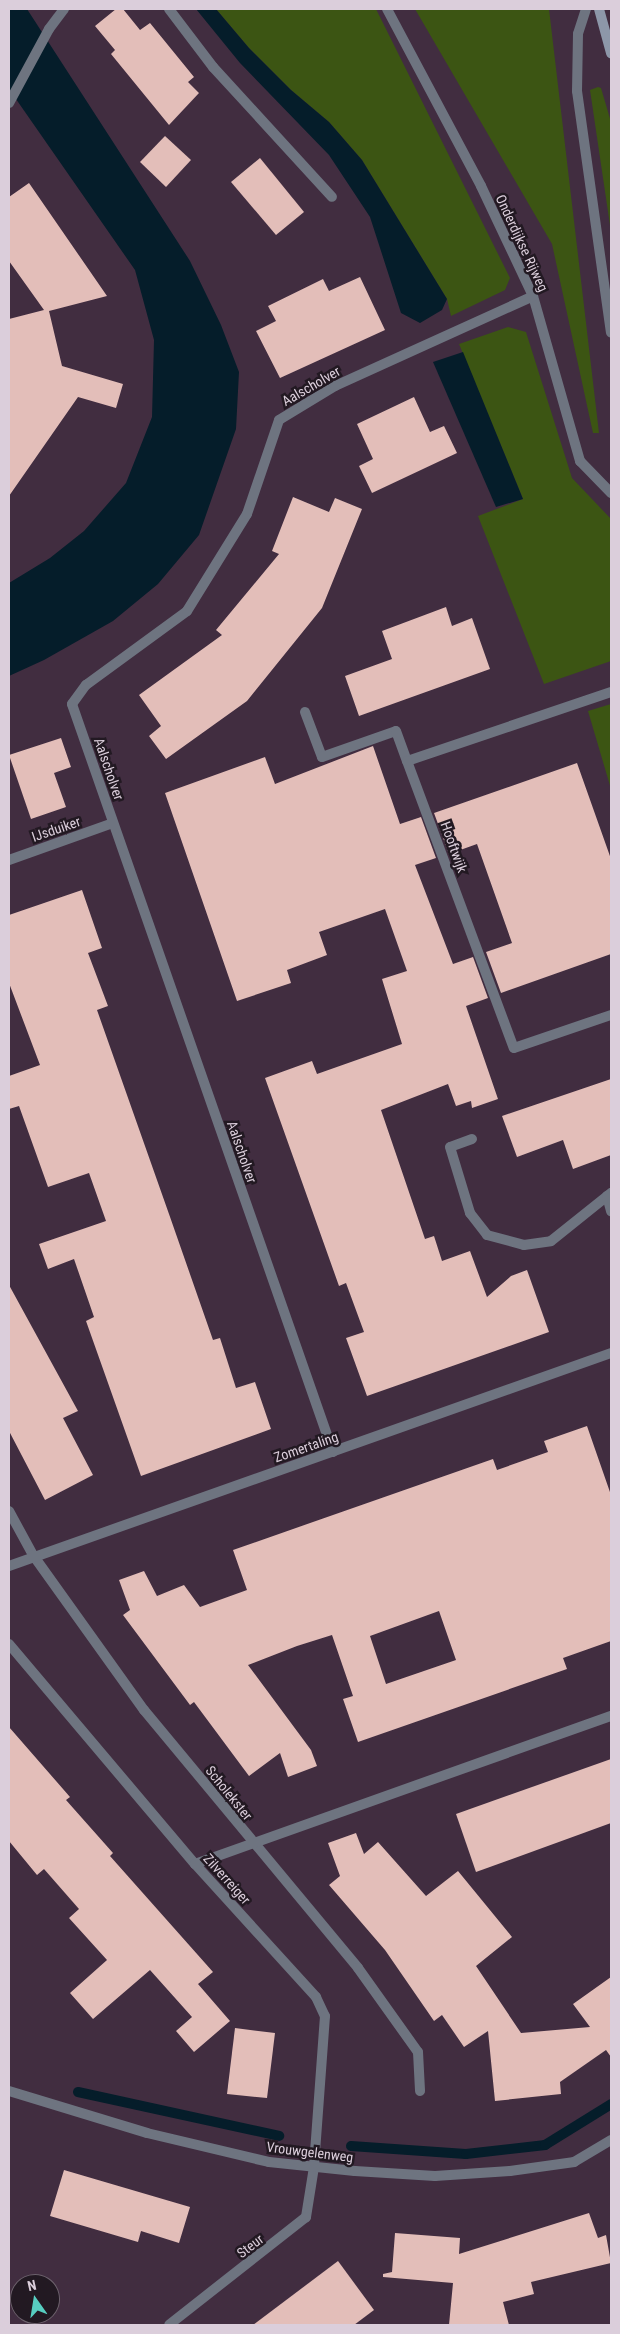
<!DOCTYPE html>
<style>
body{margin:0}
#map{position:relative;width:620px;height:2334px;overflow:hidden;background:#412d40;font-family:"Roboto Condensed",sans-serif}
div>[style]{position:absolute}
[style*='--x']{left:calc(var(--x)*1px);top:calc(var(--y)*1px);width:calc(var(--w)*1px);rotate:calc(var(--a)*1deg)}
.green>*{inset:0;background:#3c5513}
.water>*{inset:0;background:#051d2a}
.stream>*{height:10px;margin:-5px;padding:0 5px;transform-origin:5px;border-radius:5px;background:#051d2a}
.building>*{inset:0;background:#e3beb9}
.service>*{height:10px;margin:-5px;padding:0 5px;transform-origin:5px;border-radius:5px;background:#6e7480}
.minor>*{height:10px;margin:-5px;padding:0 5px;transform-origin:5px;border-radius:5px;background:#6e7480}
.secondary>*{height:10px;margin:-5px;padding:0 5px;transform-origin:5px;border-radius:5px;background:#8d97a9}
span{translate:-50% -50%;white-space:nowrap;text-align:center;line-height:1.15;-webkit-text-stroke:5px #221922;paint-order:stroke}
.street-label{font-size:14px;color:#dbcedb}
.frame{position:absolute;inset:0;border:10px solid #dbcedb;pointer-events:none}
.north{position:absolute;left:10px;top:2274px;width:50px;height:50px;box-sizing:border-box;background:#221922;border:1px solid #6c616c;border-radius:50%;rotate:347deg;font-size:14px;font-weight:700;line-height:20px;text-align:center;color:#dbcedb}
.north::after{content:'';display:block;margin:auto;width:18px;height:22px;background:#57cec1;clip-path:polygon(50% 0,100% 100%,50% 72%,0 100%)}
</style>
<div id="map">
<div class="green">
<div style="clip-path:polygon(216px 9px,376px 9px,510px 278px,505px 290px,451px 316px,447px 299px,362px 160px,329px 122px,291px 90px,249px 48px)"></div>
<div style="clip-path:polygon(415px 9px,549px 9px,599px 433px,593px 433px,552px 244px)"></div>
<div style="clip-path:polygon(598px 87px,601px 88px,611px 122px,611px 232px,590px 90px)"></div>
<div style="clip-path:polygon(508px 327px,526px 332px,572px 478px,611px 519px,611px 661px,544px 684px,478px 516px,523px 499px,459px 344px)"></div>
<div style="clip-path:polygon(611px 704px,611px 789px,588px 711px)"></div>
</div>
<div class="water">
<div style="clip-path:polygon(9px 9px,27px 9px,190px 261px,221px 325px,239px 372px,236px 429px,199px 535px,158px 584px,113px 621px,44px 660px,9px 676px,9px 583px,50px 558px,84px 531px,126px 483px,152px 417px,154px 340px,135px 270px,9px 89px)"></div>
<div style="clip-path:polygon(196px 9px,216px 9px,249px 48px,291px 90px,329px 122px,362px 160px,447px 299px,442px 310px,420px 323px,401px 313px,370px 217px,329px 155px,240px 63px)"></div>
<div style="clip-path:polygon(463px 352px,523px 499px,496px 507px,433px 362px)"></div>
</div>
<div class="stream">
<div style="--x:78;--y:2092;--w:206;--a:12.3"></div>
<div style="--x:351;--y:2146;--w:115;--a:4"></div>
<div style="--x:466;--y:2154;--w:80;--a:-6.5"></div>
<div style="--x:545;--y:2145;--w:78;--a:-31.8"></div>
</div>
<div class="building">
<div style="clip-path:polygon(116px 9px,123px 9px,140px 30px,150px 23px,194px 77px,188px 82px,199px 93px,169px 125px,111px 54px,115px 50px,95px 26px)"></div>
<div style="clip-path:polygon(165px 136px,191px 160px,166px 187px,140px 162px)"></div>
<div style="clip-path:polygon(260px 158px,304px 212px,276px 235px,231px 182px)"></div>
<div style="clip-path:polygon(29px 183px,107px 296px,49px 311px,62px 366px,123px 384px,116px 408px,78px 397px,9px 496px,9px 319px,44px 310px,9px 261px,9px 197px)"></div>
<div style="clip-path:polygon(360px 277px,385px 330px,280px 378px,256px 331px,276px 321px,268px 306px,323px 279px,329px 291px)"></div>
<div style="clip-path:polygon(414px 397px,430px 432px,444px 426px,457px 453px,372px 493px,359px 466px,373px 459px,357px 424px)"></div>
<div style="clip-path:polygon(293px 497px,329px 512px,335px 498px,362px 509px,322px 608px,247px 701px,166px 759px,149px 736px,161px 726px,139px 695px,222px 635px,216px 630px,279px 554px,272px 551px)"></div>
<div style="clip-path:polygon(446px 607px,452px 626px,472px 618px,490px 669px,359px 716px,345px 676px,392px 659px,382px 631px)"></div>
<div style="clip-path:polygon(61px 738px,71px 767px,54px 773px,66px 807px,31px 819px,9px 755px)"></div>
<div style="clip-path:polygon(373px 746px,400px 824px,421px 817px,436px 858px,415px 865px,453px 964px,473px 957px,488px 998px,466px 1006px,498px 1099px,472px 1108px,471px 1101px,456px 1106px,448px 1084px,381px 1110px,425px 1239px,434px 1236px,442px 1261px,470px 1251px,487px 1297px,511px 1276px,527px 1270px,549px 1332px,367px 1396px,346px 1338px,364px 1332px,346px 1283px,339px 1286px,265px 1078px,312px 1061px,317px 1074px,402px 1044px,382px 979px,407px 971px,385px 909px,319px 932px,327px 955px,287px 970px,291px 983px,237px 1001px,165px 793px,265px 757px,275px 784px)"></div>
<div style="clip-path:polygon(577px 763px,611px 859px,611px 954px,501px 993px,486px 952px,512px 943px,477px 844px,449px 854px,434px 813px)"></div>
<div style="clip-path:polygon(82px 890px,102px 948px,88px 953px,108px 1006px,97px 1010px,169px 1214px,213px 1340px,220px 1338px,236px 1388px,255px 1382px,271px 1429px,141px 1476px,86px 1321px,94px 1317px,74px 1259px,48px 1269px,39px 1244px,106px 1221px,89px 1173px,48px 1187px,19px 1106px,9px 1109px,9px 1076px,40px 1065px,9px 983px,9px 915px)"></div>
<div style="clip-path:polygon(611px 1079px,611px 1155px,573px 1169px,563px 1140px,517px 1157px,502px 1116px)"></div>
<div style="clip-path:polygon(9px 1285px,78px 1411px,63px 1418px,93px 1475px,45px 1500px,9px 1431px)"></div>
<div style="clip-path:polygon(evenodd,587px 1426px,611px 1495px,611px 1641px,563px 1658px,567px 1669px,358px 1742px,343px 1699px,353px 1696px,332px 1635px,297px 1646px,248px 1665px,311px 1750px,317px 1766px,288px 1777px,280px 1753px,249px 1776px,194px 1702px,190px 1705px,123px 1615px,130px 1610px,119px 1580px,144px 1571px,157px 1596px,184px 1585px,200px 1607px,247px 1590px,233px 1550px,493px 1459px,497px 1470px,548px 1452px,544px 1441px,587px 1426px,439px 1611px,456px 1660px,386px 1684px,370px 1636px,439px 1611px)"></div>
<div style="clip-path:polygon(9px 1727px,70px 1797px,66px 1800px,113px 1853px,110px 1856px,213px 1972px,198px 1984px,230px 2021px,194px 2052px,176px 2031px,192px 2017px,150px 1970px,93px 2019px,70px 1993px,107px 1960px,69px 1918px,79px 1909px,44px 1869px,37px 1875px,9px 1841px)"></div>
<div style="clip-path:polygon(611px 1759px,611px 1823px,476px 1872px,456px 1814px)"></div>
<div style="clip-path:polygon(356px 1833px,364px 1854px,378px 1842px,426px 1896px,458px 1871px,512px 1937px,476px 1966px,521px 2033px,590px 2027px,573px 2004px,611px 1977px,611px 2057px,606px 2050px,560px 2082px,561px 2094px,495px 2101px,488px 2031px,464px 2047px,442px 2015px,434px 2021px,385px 1950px,329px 1885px,340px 1876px,328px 1843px)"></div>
<div style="clip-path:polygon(235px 2028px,275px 2033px,267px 2098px,227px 2094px)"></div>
<div style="clip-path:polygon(64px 2170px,190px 2207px,179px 2243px,141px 2231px,138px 2242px,50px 2216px)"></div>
<div style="clip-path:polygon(589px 2213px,598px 2238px,606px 2235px,611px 2263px,531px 2282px,534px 2294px,503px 2302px,509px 2325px,449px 2325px,453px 2283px,383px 2277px,383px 2274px,392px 2272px,395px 2233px,460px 2238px,459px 2254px)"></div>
<div style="clip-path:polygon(338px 2261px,374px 2310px,354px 2325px,253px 2325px)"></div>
</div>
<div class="service">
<div style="--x:305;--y:712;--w:48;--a:69.3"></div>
<div style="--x:322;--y:757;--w:78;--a:-19.4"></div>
<div style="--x:396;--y:731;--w:32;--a:70"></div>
</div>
<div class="minor">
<div style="--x:169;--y:9;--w:73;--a:52.8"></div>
<div style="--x:213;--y:67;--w:176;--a:47.5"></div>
<div style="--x:387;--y:9;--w:200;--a:62"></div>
<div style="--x:481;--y:186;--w:122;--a:64.7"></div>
<div style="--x:533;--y:296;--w:172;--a:74.1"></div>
<div style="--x:580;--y:461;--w:45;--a:45.9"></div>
<div style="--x:586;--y:9;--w:26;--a:108"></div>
<div style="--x:578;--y:34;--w:57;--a:91"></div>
<div style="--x:577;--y:91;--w:244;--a:82"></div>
<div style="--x:9;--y:103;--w:84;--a:-61.6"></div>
<div style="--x:49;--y:29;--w:25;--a:-53"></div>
<div style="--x:611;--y:692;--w:215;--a:161.3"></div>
<div style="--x:407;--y:761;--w:306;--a:69.6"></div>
<div style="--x:514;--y:1048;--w:102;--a:-18.8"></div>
<div style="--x:9;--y:860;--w:110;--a:-19.6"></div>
<div style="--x:472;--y:1139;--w:23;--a:160"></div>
<div style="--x:450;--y:1147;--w:69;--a:73.1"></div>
<div style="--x:470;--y:1213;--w:28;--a:52"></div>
<div style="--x:487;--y:1235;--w:38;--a:15"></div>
<div style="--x:524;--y:1245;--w:27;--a:-8"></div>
<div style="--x:551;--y:1241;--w:77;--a:-38.7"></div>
<div style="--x:607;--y:1196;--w:16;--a:75"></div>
<div style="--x:333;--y:1452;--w:792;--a:-109.24"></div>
<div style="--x:72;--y:704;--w:24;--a:-54"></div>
<div style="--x:86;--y:685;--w:125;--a:-36.2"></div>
<div style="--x:187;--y:611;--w:114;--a:-58.3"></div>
<div style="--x:247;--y:514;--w:99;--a:-71.2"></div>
<div style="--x:279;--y:420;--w:66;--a:-31.3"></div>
<div style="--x:335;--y:386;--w:217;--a:-24.4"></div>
<div style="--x:9;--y:1511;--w:50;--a:61.4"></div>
<div style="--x:33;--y:1555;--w:191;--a:54.4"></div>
<div style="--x:144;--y:1710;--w:335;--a:50.3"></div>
<div style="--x:358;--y:1968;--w:103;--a:54.5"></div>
<div style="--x:418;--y:2052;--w:39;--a:87"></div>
<div style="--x:9;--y:1566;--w:639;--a:-19.48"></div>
<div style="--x:9;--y:1644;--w:288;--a:49.8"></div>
<div style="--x:195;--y:1864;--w:180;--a:47.7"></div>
<div style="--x:316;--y:1997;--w:21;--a:65"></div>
<div style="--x:325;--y:2016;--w:151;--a:94.2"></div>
<div style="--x:314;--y:2167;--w:51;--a:99.1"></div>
<div style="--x:306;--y:2217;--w:174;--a:141.8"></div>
<div style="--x:195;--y:1864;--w:442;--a:-19.6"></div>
<div style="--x:9;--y:2091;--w:144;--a:16.9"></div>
<div style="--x:147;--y:2133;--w:125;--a:13.4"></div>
<div style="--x:269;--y:2162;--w:86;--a:6"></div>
<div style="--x:355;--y:2171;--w:80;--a:3.6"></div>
<div style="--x:435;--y:2176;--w:75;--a:-3.8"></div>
<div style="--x:510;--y:2171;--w:65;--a:-8"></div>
<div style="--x:574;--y:2162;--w:43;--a:-30.7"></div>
</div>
<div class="secondary">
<div style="--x:599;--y:9;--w:46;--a:74.7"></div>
</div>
<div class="street-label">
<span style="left:522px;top:243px;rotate:65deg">Onderdijkse Rijweg</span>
<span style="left:311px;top:386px;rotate:-30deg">Aalscholver</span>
<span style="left:109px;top:769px;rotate:71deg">Aalscholver</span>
<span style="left:56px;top:829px;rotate:-19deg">IJsduiker</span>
<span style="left:454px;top:847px;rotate:70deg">Hooftwijk</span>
<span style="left:242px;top:1152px;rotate:71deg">Aalscholver</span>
<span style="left:306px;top:1447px;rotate:-19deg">Zomertaling</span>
<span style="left:229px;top:1793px;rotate:51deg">Scholekster</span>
<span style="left:227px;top:1879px;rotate:48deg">Zilverreiger</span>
<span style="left:310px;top:2152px;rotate:7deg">Vrouwgelenweg</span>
<span style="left:250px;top:2246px;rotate:-37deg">Steur</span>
</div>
<div class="frame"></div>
<div class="north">N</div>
</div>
